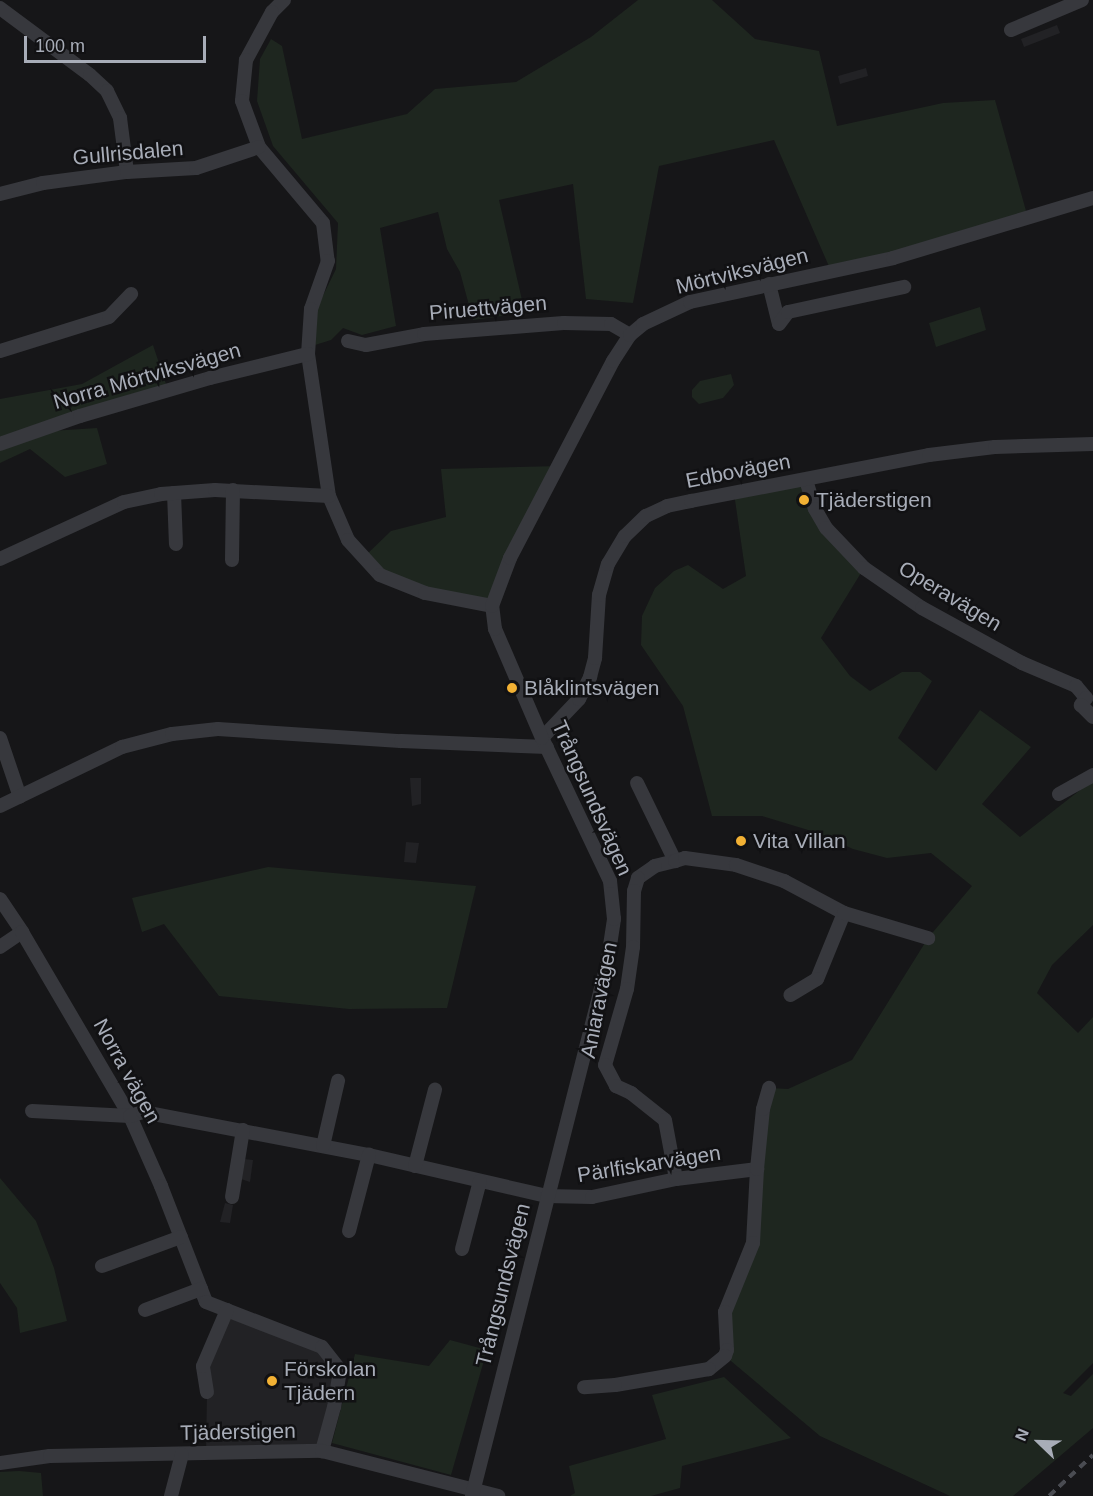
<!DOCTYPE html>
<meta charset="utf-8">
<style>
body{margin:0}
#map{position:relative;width:1093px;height:1496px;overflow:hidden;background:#161618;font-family:Helvetica,sans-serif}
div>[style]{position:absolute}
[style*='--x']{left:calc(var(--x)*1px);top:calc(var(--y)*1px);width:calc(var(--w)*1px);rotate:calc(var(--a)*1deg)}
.built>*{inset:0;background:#222225}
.green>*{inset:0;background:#1e261f}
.minor>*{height:14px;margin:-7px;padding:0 7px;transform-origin:7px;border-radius:7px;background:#37383d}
.rail>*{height:4px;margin-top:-2px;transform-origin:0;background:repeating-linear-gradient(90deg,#4a4c52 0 8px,transparent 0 14px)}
.dots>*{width:16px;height:16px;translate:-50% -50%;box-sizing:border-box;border:3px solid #111113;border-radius:50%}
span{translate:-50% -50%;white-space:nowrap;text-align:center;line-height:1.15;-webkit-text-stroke:5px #111113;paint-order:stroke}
.street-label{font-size:21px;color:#a8adb8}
.poi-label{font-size:21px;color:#a8adb8}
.left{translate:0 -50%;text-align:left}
.north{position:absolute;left:1009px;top:1412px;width:60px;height:60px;-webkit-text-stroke:4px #111113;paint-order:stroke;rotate:293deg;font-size:16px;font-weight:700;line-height:24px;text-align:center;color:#a8adb8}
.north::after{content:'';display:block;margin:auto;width:21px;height:27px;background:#a8adb8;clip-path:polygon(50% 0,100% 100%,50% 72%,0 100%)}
.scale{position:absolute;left:24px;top:36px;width:182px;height:27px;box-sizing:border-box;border:3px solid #a8adb8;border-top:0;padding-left:8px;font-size:18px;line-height:21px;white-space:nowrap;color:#a8adb8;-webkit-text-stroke:4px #111113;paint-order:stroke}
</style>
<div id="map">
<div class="built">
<div style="clip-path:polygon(1057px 25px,1060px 33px,1024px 47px,1021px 39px)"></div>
<div style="clip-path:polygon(866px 68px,868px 76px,840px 84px,838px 76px)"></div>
<div style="clip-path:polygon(410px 778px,421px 778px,421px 804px,412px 806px)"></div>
<div style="clip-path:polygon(406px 842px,419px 843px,416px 863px,404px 862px)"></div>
<div style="clip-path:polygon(244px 1159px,253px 1160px,250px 1182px,241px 1179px)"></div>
<div style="clip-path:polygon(225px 1203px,233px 1205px,230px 1223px,220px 1222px)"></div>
<div style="clip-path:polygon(227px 1310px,322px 1347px,340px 1370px,322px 1451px,206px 1454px,207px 1392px,203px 1366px)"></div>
</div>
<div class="green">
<div style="clip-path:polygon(638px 0,712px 0,755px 39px,819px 51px,837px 126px,943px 103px,995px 100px,1028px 218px,831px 271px,774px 140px,659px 166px,633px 303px,586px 299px,573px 184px,499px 200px,525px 313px,473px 320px,460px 272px,447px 249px,438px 212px,380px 228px,396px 326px,362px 335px,343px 328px,331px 340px,315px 345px,316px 310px,336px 269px,338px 223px,273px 146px,257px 101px,260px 59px,271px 39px,282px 46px,302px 139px,407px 114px,435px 89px,516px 82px,591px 37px)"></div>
<div style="clip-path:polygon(980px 307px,986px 330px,936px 347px,929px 323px)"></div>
<div style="clip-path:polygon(153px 345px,168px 390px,0 444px,0 399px,82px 384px)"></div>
<div style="clip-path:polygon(731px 374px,734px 385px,723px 398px,699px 404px,692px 397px,692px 390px,700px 381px)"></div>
<div style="clip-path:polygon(97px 428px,107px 464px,65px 477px,30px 449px,0 463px,0 449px,51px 431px)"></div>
<div style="clip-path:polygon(560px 466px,492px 606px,380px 575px,364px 557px,391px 531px,446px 517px,441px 469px)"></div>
<div style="clip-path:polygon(806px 480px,815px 509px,864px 568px,821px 638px,850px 676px,870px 691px,902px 672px,920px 672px,932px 681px,898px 738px,936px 771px,980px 710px,1031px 747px,982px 804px,1020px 837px,1093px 780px,1093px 925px,1052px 965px,1037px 993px,1078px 1033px,1093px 1017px,1093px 1363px,1063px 1393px,1071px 1396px,1093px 1374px,1093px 1428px,1013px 1496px,950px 1496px,820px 1436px,725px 1356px,725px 1312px,750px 1256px,769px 1088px,788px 1089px,852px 1060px,928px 938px,972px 886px,931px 853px,887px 858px,853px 849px,818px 833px,762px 816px,712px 816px,683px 706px,641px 645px,642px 616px,655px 588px,674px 571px,688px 565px,723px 589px,746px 576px,734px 493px)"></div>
<div style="clip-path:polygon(268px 867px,476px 886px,447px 1008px,349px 1009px,219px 996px,164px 924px,142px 932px,132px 898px)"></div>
<div style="clip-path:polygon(0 1178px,36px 1221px,54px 1268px,67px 1321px,20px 1333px,17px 1308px,0 1283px)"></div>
<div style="clip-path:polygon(450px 1340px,487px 1350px,451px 1475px,332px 1443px,355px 1354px,429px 1366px)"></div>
<div style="clip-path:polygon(724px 1377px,791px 1438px,682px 1466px,680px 1488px,651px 1496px,570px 1496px,575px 1493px,569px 1466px,666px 1439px,652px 1395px)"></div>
<div style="clip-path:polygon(19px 1471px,41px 1473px,43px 1496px,0 1496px,0 1472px)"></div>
</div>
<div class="minor">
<div style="--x:284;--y:0;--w:17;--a:135"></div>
<div style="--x:272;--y:12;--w:55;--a:118.4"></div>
<div style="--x:246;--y:60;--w:41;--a:95.6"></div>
<div style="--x:242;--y:101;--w:49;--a:69.7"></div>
<div style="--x:259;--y:147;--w:99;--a:49.9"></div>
<div style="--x:323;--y:223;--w:38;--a:83"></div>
<div style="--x:328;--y:261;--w:51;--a:109.5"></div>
<div style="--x:311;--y:309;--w:45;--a:93.8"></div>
<div style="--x:308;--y:354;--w:144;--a:81.6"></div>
<div style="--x:329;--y:496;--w:48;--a:66.6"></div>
<div style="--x:348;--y:540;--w:47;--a:47.6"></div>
<div style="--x:380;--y:575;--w:48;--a:21.8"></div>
<div style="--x:425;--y:593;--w:68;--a:11"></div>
<div style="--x:0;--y:8;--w:112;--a:36.7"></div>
<div style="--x:90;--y:75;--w:23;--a:43"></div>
<div style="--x:107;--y:91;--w:30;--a:64"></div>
<div style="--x:120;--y:118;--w:54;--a:82.6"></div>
<div style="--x:1011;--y:30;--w:77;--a:-22.9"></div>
<div style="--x:0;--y:194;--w:44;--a:-14.3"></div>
<div style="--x:43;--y:183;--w:85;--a:-7.5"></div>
<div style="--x:127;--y:172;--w:69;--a:-3.3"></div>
<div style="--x:196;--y:168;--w:66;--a:-18.4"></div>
<div style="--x:769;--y:284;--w:41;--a:76"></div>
<div style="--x:779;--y:324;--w:15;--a:-53"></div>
<div style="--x:788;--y:312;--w:119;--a:-12.2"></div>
<div style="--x:348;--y:341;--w:18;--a:13"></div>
<div style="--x:366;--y:345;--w:59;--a:-10.7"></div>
<div style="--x:424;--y:334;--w:140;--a:-4.5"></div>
<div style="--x:564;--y:323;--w:47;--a:1.2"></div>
<div style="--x:611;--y:324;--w:22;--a:30"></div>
<div style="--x:0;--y:351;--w:114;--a:-17.3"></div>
<div style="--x:109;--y:317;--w:32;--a:-46"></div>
<div style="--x:0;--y:444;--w:85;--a:-19.3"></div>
<div style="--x:80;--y:416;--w:135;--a:-16.3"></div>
<div style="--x:210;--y:378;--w:101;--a:-13.8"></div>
<div style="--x:806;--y:480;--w:30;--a:73"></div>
<div style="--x:815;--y:509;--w:22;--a:60"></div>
<div style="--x:826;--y:528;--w:55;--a:46.5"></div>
<div style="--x:864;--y:568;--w:70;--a:34.6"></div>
<div style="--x:922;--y:608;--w:114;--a:28.8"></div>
<div style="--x:1022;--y:663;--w:59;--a:23.1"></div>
<div style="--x:1076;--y:686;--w:16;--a:50"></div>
<div style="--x:1086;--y:698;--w:9;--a:126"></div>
<div style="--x:1081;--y:705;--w:17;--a:45"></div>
<div style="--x:174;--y:493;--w:51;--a:87.8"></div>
<div style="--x:0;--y:559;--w:136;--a:-24.7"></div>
<div style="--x:124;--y:502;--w:38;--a:-12"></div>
<div style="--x:161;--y:494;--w:54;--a:-4.2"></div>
<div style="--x:215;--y:490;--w:114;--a:3"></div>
<div style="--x:232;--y:560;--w:70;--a:-89.2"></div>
<div style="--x:0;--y:738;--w:62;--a:71.3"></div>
<div style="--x:542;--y:738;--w:54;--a:-46.5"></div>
<div style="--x:579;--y:699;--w:25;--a:-63"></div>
<div style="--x:590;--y:677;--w:20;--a:-75"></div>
<div style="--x:595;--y:658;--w:63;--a:-86.4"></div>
<div style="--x:599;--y:595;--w:32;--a:-74"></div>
<div style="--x:608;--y:564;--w:33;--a:-59"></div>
<div style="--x:625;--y:536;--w:29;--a:-44"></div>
<div style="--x:646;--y:516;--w:23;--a:-25"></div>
<div style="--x:667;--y:506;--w:25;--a:-12"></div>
<div style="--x:691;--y:501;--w:242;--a:-10.9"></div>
<div style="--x:929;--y:455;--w:66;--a:-6.9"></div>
<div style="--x:995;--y:447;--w:98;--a:-1.8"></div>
<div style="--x:637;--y:783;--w:87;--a:64"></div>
<div style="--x:675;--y:861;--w:21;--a:166"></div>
<div style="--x:655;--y:866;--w:21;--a:145"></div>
<div style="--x:638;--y:878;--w:14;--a:107"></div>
<div style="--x:634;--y:891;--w:56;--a:91"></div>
<div style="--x:633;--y:947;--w:42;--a:98.1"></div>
<div style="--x:627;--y:989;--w:79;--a:106.1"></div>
<div style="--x:605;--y:1065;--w:24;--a:62"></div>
<div style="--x:616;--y:1086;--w:17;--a:25"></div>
<div style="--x:631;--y:1093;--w:43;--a:38.5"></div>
<div style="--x:665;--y:1120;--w:60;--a:79.4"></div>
<div style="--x:1059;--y:794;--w:39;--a:-29"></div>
<div style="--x:0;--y:806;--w:136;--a:-25.8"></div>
<div style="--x:122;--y:747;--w:52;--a:-14.6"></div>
<div style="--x:172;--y:734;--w:46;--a:-6.2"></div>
<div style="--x:218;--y:729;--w:183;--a:3.8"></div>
<div style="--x:401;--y:741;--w:146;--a:2.4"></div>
<div style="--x:675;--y:861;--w:10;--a:-17"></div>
<div style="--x:685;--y:858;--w:51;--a:7.8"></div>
<div style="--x:736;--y:865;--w:51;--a:18.4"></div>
<div style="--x:784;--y:881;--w:68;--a:28.1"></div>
<div style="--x:844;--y:913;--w:71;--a:112.2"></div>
<div style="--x:817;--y:979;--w:31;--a:149"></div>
<div style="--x:0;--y:899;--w:40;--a:56"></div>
<div style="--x:22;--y:932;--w:27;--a:146"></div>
<div style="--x:844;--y:913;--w:88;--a:16.6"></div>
<div style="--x:22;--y:932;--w:213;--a:59.6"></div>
<div style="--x:130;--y:1116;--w:77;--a:66.1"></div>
<div style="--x:161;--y:1186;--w:124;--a:68.8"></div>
<div style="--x:206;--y:1302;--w:124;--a:21.2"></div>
<div style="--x:322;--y:1347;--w:29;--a:52"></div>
<div style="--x:340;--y:1370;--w:37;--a:99"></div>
<div style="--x:334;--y:1407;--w:46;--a:105.3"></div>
<div style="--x:32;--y:1111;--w:98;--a:2.9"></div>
<div style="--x:130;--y:1116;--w:14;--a:-17"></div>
<div style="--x:143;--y:1112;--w:230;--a:10.8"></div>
<div style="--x:369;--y:1155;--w:183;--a:13"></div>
<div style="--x:547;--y:1196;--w:45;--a:1.3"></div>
<div style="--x:592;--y:1197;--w:86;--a:-12.1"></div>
<div style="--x:676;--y:1179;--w:82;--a:-7"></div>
<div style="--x:757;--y:1169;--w:74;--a:93.1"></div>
<div style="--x:753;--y:1243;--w:74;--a:112.1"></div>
<div style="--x:725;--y:1312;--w:38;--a:87"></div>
<div style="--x:727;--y:1350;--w:6;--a:108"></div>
<div style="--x:725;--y:1356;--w:21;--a:141"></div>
<div style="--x:709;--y:1369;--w:95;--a:170.3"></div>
<div style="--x:615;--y:1385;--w:31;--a:176"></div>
<div style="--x:323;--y:1146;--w:67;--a:-77"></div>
<div style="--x:415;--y:1166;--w:79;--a:-75.3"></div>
<div style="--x:757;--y:1169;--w:60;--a:-84.3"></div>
<div style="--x:763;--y:1109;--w:22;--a:-74"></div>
<div style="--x:232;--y:1197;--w:68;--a:-80.7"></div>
<div style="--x:349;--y:1231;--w:79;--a:-75.3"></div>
<div style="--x:462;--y:1249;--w:70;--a:-75.2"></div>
<div style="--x:102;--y:1266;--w:84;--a:-20.2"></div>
<div style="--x:145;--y:1310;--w:60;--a:-20.6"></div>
<div style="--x:207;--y:1392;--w:26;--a:-99"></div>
<div style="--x:203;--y:1366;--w:61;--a:-66.8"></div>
<div style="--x:0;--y:1463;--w:50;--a:-8"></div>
<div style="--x:50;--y:1456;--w:272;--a:-1.1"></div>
<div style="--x:322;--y:1451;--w:182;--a:14.3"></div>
<div style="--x:171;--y:1496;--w:43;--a:-75.3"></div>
<div style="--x:472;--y:1496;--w:548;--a:-75.74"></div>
<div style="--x:607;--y:965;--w:47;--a:-81.3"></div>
<div style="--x:614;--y:919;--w:38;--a:-96"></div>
<div style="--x:610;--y:881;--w:158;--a:-115.4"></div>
<div style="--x:542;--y:738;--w:119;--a:-113.3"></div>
<div style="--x:495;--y:629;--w:23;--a:-97"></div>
<div style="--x:492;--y:606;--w:51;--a:-69.4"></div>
<div style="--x:510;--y:558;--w:222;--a:-62.4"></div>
<div style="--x:613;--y:361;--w:31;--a:-57"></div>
<div style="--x:630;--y:335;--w:17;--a:-40"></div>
<div style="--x:643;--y:324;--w:52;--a:-25.1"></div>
<div style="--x:690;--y:302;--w:208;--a:-12.2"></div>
<div style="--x:893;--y:258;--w:209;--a:-16.7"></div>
</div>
<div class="rail">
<div style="--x:1049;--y:1496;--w:60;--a:-43"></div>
</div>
<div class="dots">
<div style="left:804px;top:500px;background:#f2b134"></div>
<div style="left:512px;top:688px;background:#f2b134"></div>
<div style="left:741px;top:841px;background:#f2b134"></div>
<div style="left:272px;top:1381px;background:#f2b134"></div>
</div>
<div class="street-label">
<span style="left:128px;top:153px;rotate:-5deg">Gullrisdalen</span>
<span style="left:742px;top:271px;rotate:-14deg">Mörtviksvägen</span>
<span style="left:488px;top:308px;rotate:-5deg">Piruettvägen</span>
<span style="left:147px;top:376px;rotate:-16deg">Norra Mörtviksvägen</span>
<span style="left:738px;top:471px;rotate:-11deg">Edbovägen</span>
<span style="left:950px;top:596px;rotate:31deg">Operavägen</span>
<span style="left:592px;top:798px;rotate:66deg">Trångsundsvägen</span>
<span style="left:599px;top:1000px;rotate:-79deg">Aniaravägen</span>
<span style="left:127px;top:1071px;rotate:61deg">Norra vägen</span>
<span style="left:649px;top:1164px;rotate:-9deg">Pärlfiskarvägen</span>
<span style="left:503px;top:1285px;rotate:-76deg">Trångsundsvägen</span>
<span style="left:238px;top:1432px;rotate:-1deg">Tjäderstigen</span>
</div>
<div class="poi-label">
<span class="left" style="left:816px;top:500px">Tjäderstigen</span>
<span class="left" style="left:524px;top:688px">Blåklintsvägen</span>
<span class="left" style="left:753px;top:841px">Vita Villan</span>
<span class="left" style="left:284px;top:1381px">Förskolan<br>Tjädern</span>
</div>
<div class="north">N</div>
<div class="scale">100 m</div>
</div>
